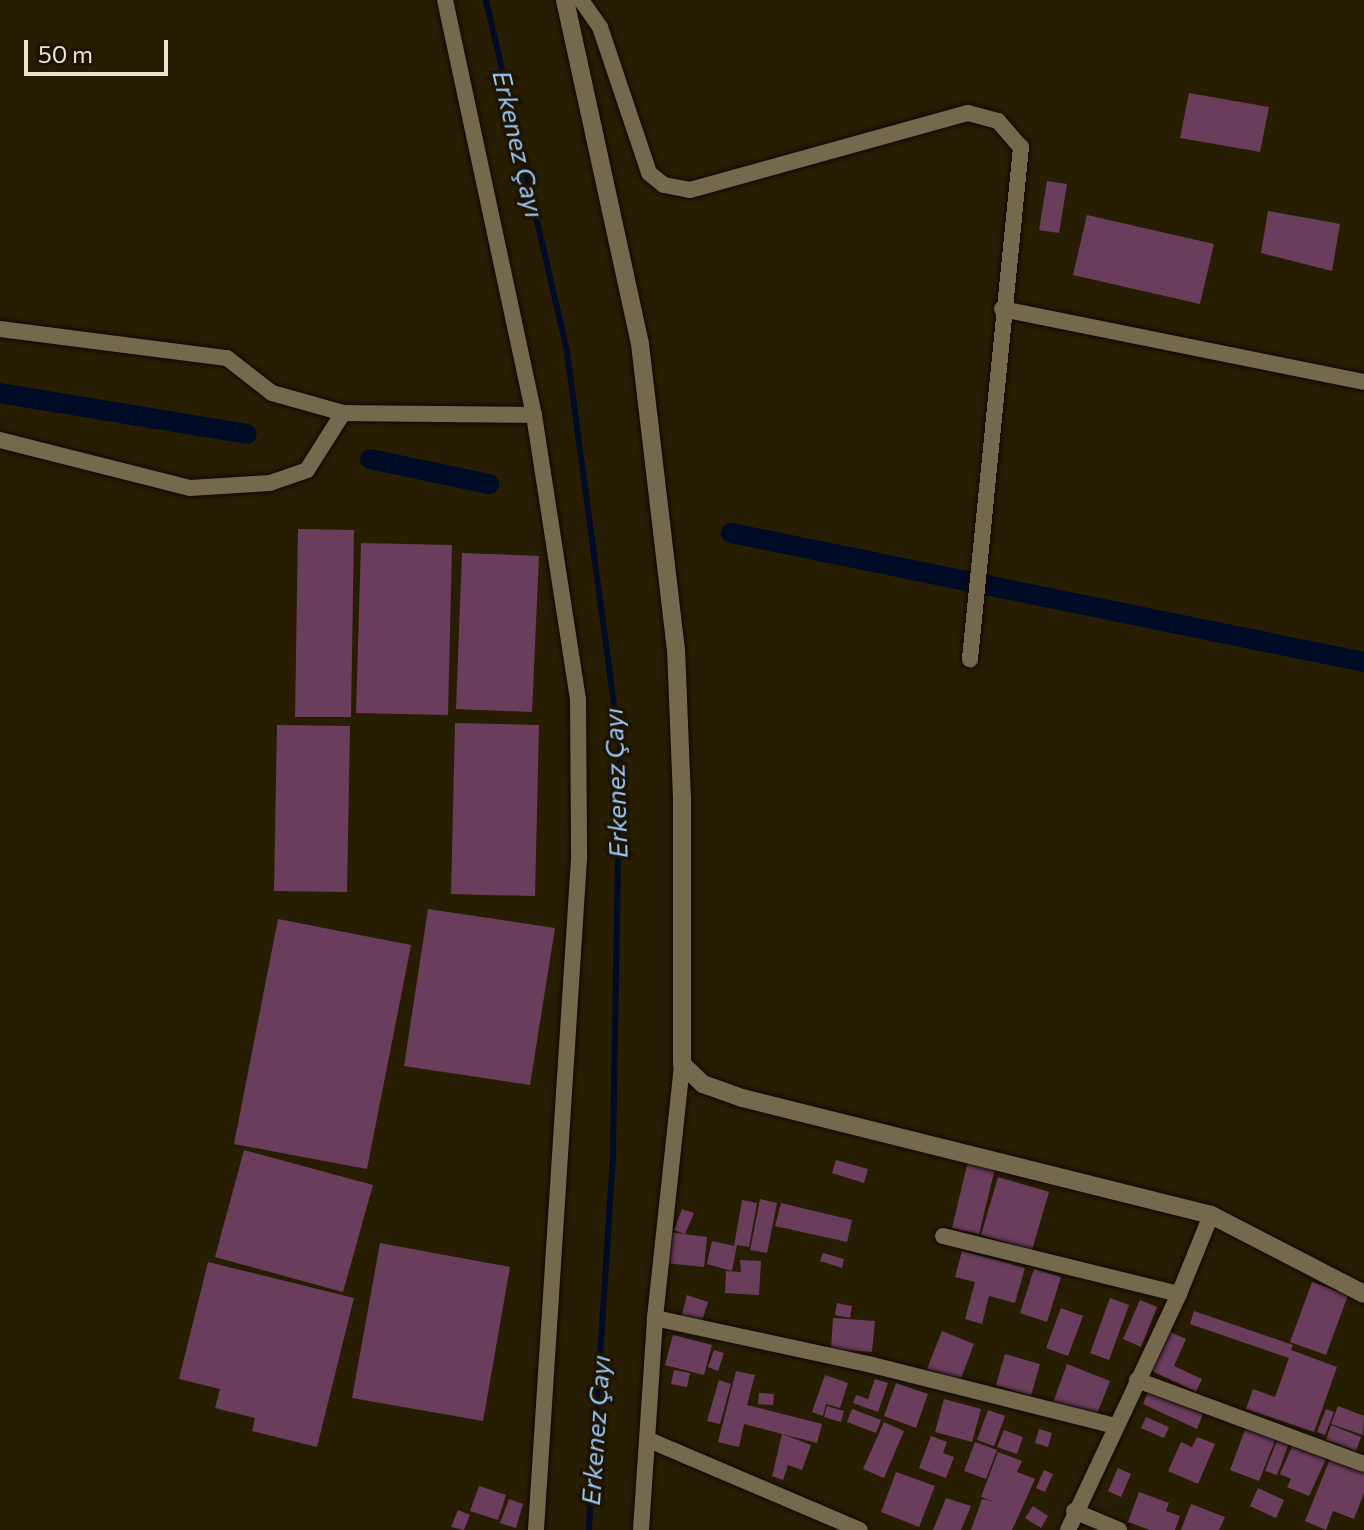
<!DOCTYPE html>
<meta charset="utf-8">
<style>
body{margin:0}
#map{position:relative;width:1364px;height:1530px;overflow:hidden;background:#271d03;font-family:Commissioner,sans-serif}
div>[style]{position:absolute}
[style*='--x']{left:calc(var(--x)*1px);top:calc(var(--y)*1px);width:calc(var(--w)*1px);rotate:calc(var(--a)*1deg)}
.stream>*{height:6px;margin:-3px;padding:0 3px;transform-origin:3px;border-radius:3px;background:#000b26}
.canal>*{height:20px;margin:-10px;padding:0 10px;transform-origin:10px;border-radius:10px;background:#000b26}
.building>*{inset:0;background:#6b3d5d}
.roads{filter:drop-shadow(0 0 2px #100700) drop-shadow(0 0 2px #100700)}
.minor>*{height:16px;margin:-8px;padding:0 8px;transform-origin:8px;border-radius:8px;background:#74694d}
.tertiary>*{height:18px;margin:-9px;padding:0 9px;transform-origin:9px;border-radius:9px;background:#74694d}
span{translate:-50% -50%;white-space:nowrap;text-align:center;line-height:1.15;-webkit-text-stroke:7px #1d1400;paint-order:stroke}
.water-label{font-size:26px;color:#99c6f9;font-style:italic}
.scale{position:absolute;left:24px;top:40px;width:144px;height:36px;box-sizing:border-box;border:4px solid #eae4d5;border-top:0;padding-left:10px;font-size:24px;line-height:28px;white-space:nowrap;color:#eae4d5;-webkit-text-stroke:6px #1d1400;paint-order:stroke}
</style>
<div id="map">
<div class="stream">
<div style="--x:486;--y:0;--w:361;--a:77"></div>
<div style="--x:567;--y:352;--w:399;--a:82.4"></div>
<div style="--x:620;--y:747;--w:409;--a:91"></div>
<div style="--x:613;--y:1156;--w:375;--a:93.7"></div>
</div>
<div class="canal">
<div style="--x:0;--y:393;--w:250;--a:9.4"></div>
<div style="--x:370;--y:459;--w:122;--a:11.9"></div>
<div style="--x:731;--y:533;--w:646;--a:11.52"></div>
</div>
<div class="building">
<div style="clip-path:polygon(1189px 93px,1269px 107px,1260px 152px,1180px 138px)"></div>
<div style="clip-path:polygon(1047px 181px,1067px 184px,1059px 233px,1039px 230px)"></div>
<div style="clip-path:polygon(1268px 211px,1340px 224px,1332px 271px,1261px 253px)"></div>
<div style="clip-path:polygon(1087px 215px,1214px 244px,1200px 304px,1073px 275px)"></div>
<div style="clip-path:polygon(298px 529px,354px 530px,351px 717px,295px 717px)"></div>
<div style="clip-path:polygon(361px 543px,452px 545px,448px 715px,356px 713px)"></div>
<div style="clip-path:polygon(462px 553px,539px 556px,532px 712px,456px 709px)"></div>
<div style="clip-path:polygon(455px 723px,539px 725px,535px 896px,451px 894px)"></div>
<div style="clip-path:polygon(277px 725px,350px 726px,347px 892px,274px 891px)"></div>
<div style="clip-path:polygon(428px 909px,555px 928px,530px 1085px,404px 1066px)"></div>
<div style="clip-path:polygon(278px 919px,411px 945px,367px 1169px,234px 1144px)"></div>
<div style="clip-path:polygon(244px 1150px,373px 1185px,343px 1292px,215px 1257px)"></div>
<div style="clip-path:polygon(836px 1160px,868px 1169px,864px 1183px,832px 1173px)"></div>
<div style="clip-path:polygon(968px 1161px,995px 1168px,979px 1234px,952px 1228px)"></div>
<div style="clip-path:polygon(998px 1177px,1049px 1192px,1032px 1250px,981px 1235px)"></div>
<div style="clip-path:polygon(760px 1199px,777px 1203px,767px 1253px,750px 1250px)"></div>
<div style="clip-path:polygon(742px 1200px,757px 1203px,749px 1247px,737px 1245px,732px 1271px,707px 1264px,712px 1241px,734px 1246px)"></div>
<div style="clip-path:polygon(781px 1203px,852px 1220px,847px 1242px,775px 1226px)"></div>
<div style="clip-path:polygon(682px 1209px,694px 1213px,685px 1234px,674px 1230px)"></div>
<div style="clip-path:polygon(668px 1232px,707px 1237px,704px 1267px,665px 1263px)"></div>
<div style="clip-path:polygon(380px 1243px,510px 1267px,483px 1421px,352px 1398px)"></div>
<div style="clip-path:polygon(962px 1251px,1025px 1268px,1015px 1303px,989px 1296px,982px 1324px,965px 1319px,975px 1282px,955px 1277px)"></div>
<div style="clip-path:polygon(823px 1253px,844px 1259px,842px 1268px,820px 1261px)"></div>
<div style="clip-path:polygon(740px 1260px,761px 1261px,759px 1295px,725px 1293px,726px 1271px,741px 1272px)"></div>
<div style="clip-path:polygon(208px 1262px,354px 1298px,317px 1447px,252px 1431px,255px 1418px,215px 1408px,220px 1389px,179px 1379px)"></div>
<div style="clip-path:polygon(1034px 1269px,1061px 1277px,1047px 1322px,1020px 1313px)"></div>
<div style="clip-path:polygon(1312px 1282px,1348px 1295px,1326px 1355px,1290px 1342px)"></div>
<div style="clip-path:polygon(687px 1295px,708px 1302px,701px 1324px,681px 1318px)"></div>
<div style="clip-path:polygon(1110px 1298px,1129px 1305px,1109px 1360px,1090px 1353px)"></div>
<div style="clip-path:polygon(1140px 1300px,1157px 1307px,1141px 1347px,1123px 1339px)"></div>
<div style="clip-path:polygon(837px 1303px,852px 1306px,850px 1318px,835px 1315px)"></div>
<div style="clip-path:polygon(1061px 1308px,1083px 1316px,1068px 1356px,1046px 1348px)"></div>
<div style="clip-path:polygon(1194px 1311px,1293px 1345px,1291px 1350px,1337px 1367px,1314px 1432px,1246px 1409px,1253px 1389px,1275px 1397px,1289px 1358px,1190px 1324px)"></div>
<div style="clip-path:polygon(833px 1318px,875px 1321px,872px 1352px,831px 1349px)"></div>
<div style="clip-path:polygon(942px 1331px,974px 1344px,960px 1381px,927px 1369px)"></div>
<div style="clip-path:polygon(1168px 1331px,1186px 1339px,1174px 1366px,1202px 1379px,1196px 1392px,1150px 1370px)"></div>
<div style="clip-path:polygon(673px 1335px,712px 1345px,704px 1375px,665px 1365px)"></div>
<div style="clip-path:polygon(714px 1350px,724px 1353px,718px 1371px,708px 1367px)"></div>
<div style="clip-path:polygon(1005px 1354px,1040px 1364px,1031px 1396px,996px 1385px)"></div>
<div style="clip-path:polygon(1067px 1364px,1110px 1381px,1095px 1419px,1053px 1403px)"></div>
<div style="clip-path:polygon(674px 1370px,690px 1373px,687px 1387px,671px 1384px)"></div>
<div style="clip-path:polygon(736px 1371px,755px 1375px,747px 1405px,822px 1424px,817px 1443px,744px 1424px,739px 1447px,718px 1442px)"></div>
<div style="clip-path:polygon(825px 1375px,848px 1383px,840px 1408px,826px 1404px,823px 1416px,812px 1412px)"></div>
<div style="clip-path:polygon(875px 1379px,888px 1383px,878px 1412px,853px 1403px,856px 1395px,868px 1399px)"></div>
<div style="clip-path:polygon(719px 1380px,731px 1384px,720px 1424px,707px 1421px)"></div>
<div style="clip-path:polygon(896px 1383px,928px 1394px,916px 1428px,884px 1416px)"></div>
<div style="clip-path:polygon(1149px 1390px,1203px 1414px,1197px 1429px,1143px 1404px)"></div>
<div style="clip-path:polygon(759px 1393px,774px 1394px,773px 1405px,758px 1404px)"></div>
<div style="clip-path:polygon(944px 1399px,981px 1409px,972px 1442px,935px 1432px)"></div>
<div style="clip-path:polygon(827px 1406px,844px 1411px,841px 1422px,824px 1417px)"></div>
<div style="clip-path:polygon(1338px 1406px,1364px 1416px,1363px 1435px,1331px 1424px)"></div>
<div style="clip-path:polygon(852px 1409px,881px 1420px,876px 1433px,847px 1422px)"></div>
<div style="clip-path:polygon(1326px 1409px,1334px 1412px,1325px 1435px,1317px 1432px)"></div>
<div style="clip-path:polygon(988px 1410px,1005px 1416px,994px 1446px,977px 1440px)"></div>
<div style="clip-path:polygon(1146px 1417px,1169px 1427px,1164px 1438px,1141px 1428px)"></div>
<div style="clip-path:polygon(884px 1422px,904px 1431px,884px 1478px,863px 1469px)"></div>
<div style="clip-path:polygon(1331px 1425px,1361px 1437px,1356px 1451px,1326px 1440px)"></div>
<div style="clip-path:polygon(1246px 1427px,1276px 1438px,1259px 1481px,1230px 1470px)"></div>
<div style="clip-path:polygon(1039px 1429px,1052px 1433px,1048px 1447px,1035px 1443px)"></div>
<div style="clip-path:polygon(1004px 1430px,1023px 1437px,1017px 1454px,997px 1447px)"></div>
<div style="clip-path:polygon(782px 1434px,811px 1445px,802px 1470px,788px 1465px,783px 1480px,772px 1476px)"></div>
<div style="clip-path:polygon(931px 1436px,947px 1442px,943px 1453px,954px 1457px,946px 1478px,919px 1468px)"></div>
<div style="clip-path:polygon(1197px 1437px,1215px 1444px,1198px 1484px,1168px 1471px,1181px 1442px,1192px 1447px)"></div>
<div style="clip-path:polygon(1278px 1438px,1289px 1443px,1277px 1475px,1265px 1471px)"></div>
<div style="clip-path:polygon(975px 1442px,997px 1450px,986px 1479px,964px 1471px)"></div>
<div style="clip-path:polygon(1293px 1444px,1326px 1459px,1309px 1496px,1287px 1487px,1291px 1479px,1280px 1474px)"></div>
<div style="clip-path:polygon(998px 1452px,1022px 1461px,1017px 1472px,1035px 1479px,1012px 1530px,971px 1530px,982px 1499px,995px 1502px,981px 1497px)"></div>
<div style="clip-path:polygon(1330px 1459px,1364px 1473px,1364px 1493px,1354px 1519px,1333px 1511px,1326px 1530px,1305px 1521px)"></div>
<div style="clip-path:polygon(1118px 1468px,1131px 1474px,1121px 1497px,1108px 1491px)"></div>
<div style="clip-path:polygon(1044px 1470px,1053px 1474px,1045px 1492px,1036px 1488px)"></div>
<div style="clip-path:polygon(896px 1472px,935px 1486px,919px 1527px,881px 1512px)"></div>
<div style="clip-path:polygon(479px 1486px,506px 1495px,498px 1520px,470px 1511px)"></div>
<div style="clip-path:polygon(1258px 1488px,1284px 1500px,1276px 1518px,1250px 1506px)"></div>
<div style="clip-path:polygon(1139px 1492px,1169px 1503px,1166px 1511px,1180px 1516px,1175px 1530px,1150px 1530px,1128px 1522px)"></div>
<div style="clip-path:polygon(946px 1498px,971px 1506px,961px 1530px,933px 1530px)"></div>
<div style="clip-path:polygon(509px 1499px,523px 1504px,516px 1528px,500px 1523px)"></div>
<div style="clip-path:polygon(1191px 1504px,1225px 1517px,1219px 1530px,1181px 1530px)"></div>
<div style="clip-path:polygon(1033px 1506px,1048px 1516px,1041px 1528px,1025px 1518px)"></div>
<div style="clip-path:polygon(458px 1510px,470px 1515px,464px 1530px,451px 1527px)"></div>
</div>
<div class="roads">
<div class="minor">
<div style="--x:445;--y:0;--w:424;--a:77.9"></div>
<div style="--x:534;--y:415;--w:288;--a:81.2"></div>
<div style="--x:578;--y:700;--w:159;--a:89.6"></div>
<div style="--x:579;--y:859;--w:672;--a:93.67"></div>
<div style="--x:581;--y:0;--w:33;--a:55"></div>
<div style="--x:600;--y:27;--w:154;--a:71.4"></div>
<div style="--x:649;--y:173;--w:19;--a:39"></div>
<div style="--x:664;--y:185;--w:26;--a:11"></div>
<div style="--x:690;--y:190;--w:288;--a:-15.5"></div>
<div style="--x:968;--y:113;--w:31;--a:15"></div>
<div style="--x:998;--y:121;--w:35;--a:49"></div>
<div style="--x:1021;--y:147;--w:515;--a:95.69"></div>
<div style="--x:1002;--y:309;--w:369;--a:11.4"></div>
<div style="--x:0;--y:329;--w:229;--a:7.3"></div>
<div style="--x:227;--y:358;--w:57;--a:37.9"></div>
<div style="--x:272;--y:393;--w:74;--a:15.7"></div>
<div style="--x:343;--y:413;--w:191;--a:0.6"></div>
<div style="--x:0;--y:440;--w:196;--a:14.2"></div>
<div style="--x:190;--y:488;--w:80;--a:-3.6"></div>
<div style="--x:270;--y:483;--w:39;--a:-19"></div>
<div style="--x:307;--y:470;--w:67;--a:-57.7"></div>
<div style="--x:943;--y:1236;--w:243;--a:13.8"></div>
<div style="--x:1179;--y:1294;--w:85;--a:-67.9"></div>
<div style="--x:655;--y:1318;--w:255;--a:-83.9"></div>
<div style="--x:1137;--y:1380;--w:242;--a:20.3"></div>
<div style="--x:649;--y:1440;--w:229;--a:23.1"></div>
<div style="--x:1074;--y:1511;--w:49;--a:22.9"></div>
<div style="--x:641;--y:1530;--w:212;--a:-86.2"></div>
<div style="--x:655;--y:1318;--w:222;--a:12.2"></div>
<div style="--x:872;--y:1365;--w:250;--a:14.1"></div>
<div style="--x:1068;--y:1530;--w:261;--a:-64.8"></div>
</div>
<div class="tertiary">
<div style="--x:565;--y:0;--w:352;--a:77.7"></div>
<div style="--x:640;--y:344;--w:307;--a:83.3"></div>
<div style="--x:676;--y:649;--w:149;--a:87.7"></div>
<div style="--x:682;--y:798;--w:266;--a:90"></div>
<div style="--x:682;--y:1064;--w:29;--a:44"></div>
<div style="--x:703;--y:1084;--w:41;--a:19.7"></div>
<div style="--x:742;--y:1098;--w:483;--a:14"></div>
<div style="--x:1211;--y:1215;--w:172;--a:27.3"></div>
</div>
</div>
<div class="water-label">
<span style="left:519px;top:144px;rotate:77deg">Erkenez Çayı</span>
<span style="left:615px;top:783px;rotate:-92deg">Erkenez Çayı</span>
<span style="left:595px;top:1430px;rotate:-86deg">Erkenez Çayı</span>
</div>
<div class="scale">50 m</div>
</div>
